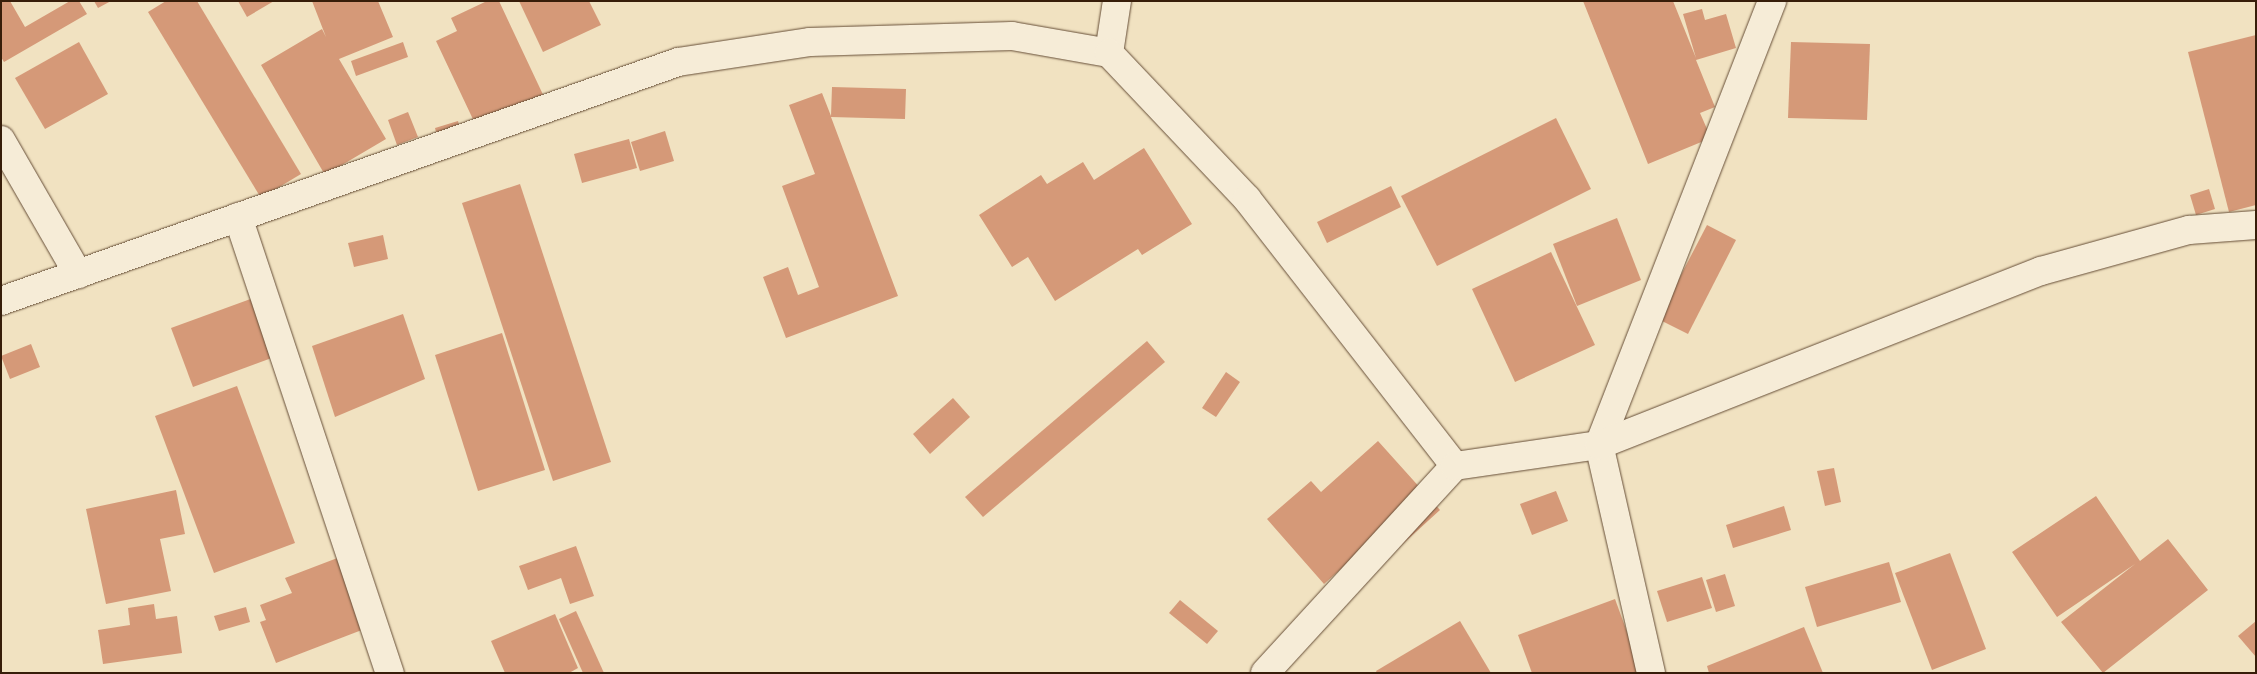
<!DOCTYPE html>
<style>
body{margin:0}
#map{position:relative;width:2257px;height:674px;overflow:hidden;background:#f1e2c1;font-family:"IM FELL English",serif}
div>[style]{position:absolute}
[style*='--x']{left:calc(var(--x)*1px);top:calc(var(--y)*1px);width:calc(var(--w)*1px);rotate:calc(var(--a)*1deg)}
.building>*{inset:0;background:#d59978}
.roads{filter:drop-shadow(0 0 1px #664e37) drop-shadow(0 0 1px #664e37)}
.minor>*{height:28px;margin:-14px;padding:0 14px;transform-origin:14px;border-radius:14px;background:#f6ecd7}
.tertiary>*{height:28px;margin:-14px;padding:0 14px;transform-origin:14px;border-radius:14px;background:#f6ecd7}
span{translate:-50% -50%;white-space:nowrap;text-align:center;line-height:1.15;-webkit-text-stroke:5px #f6ecd7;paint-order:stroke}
.frame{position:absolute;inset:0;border:2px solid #371d09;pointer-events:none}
</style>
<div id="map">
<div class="building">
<div style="clip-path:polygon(1px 1px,10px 1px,25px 27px,70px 1px,79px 1px,87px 14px,4px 62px,1px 57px)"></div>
<div style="clip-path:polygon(94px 1px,111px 1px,98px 8px)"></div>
<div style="clip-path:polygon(166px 1px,197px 1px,301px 174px,261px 198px,148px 12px)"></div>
<div style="clip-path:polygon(238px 1px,274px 1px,247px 17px)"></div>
<div style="clip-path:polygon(312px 1px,378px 1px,393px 37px,339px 59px,386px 139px,325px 175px,261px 65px,322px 29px,326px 37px)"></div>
<div style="clip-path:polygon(487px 1px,499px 1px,546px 101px,479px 132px,436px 41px,457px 31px,451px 18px)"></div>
<div style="clip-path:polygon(519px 1px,589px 1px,601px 25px,543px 52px)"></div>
<div style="clip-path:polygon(1583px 1px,1673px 1px,1696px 58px,1683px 14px,1702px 9px,1705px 20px,1726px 14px,1736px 48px,1696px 60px,1715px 107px,1700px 113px,1711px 138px,1648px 164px)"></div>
<div style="clip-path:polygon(2256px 35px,2256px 205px,2229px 212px,2188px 52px)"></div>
<div style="clip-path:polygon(79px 42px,108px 94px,45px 129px,15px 78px)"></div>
<div style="clip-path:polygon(403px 42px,408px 57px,356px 76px,351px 61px)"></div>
<div style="clip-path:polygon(1791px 42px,1870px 44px,1867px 120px,1788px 118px)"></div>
<div style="clip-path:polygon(832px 87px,906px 89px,905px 119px,831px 117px,898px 296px,786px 338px,763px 277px,788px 267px,798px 295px,819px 287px,782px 186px,815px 174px,789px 105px,822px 93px,831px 116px)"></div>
<div style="clip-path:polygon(408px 112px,418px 137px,397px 145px,388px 120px)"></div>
<div style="clip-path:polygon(1556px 118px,1591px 189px,1437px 266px,1401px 196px)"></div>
<div style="clip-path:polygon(458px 121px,463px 140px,440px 146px,435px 128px)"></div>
<div style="clip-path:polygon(665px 131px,674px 161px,640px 171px,631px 142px)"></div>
<div style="clip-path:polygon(629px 139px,637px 168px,582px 183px,574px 154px)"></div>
<div style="clip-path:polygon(1144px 148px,1192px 224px,1142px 255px,1138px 249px,1055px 301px,1028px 257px,1012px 267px,979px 215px,1041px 175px,1047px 184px,1083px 162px,1094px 180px)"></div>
<div style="clip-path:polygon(520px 184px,611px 462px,553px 481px,462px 203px)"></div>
<div style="clip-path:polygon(1391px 186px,1401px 207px,1327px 243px,1317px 222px)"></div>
<div style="clip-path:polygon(2209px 189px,2215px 209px,2196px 215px,2190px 195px)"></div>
<div style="clip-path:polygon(1617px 218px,1641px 280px,1577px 306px,1553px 244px)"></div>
<div style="clip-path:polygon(1707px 225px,1736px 240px,1688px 334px,1658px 319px)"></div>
<div style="clip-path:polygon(383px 235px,388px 259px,354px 267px,348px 243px)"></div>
<div style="clip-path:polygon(1551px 252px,1595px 345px,1515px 382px,1472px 289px)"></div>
<div style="clip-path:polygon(256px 297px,277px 356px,193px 387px,171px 328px)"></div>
<div style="clip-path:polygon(403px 314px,425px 379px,335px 417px,312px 346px)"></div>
<div style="clip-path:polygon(502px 333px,545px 470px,478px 491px,435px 355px)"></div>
<div style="clip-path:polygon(1147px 341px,1165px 362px,983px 517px,965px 497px)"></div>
<div style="clip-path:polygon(31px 344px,40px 367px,10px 379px,1px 356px)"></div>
<div style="clip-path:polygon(1226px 372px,1240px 382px,1216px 417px,1202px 408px)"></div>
<div style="clip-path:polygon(237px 386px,295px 543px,214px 573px,155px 416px)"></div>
<div style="clip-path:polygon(953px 398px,970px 417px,930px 454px,913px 434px)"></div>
<div style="clip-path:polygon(1378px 441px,1440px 510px,1384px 561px,1369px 544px,1324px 584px,1267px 519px,1311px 481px,1321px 492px)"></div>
<div style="clip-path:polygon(1834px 468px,1841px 502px,1825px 506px,1817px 471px)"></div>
<div style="clip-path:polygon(176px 490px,185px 534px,160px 539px,171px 591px,106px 604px,86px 509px)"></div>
<div style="clip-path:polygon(1556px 491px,1568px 521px,1532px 535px,1520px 504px)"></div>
<div style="clip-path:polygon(2096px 496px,2140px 561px,2168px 539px,2208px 590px,2103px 673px,2061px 622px,2135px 564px,2057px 617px,2012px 552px)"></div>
<div style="clip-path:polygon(1784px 506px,1791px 530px,1733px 548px,1726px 525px)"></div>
<div style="clip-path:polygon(576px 546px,594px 596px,570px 604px,561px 578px,528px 590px,519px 566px)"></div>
<div style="clip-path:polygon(1950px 553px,1986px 649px,1932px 670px,1895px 573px)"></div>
<div style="clip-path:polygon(340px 557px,367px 628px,276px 663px,260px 622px,266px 620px,260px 605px,292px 593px,285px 578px)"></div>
<div style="clip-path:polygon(1889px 562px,1901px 602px,1817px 627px,1805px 587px)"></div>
<div style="clip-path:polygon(1725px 574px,1735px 606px,1716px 612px,1706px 580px)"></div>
<div style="clip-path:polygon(1702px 577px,1712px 608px,1667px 622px,1657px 591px)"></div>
<div style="clip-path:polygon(1615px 599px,1642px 673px,1532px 673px,1518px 635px)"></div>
<div style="clip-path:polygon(1180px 600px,1218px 631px,1207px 644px,1169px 613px)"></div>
<div style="clip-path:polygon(154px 604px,156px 619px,177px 616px,182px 653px,103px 664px,98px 630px,130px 625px,128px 608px)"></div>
<div style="clip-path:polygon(246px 607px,250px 622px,219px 631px,214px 616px)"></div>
<div style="clip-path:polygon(576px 611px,604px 673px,583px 673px,559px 619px)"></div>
<div style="clip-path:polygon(555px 614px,578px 668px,569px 673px,505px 673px,491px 641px)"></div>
<div style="clip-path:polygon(1460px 621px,1491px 673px,1377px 673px,1376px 671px)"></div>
<div style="clip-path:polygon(2256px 621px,2256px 657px,2238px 636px)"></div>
<div style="clip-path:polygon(1804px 627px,1823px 673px,1709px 673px,1707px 666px)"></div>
</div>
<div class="roads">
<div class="minor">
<div style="--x:1109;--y:53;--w:53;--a:-81.3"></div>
<div style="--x:1;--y:140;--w:155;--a:60.1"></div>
<div style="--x:238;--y:217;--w:481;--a:71.6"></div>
<div style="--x:1265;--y:673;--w:281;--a:-47.5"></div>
<div style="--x:1651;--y:673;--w:234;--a:-102.8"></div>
<div style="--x:1599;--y:445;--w:477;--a:-68.7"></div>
</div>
<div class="tertiary">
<div style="--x:1;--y:301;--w:718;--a:-19.44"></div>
<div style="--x:678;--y:62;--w:134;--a:-8.6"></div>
<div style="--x:810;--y:42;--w:202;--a:-1.7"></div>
<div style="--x:1012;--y:36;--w:98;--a:9.9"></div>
<div style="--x:1109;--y:53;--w:201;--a:46.6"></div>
<div style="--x:1247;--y:199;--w:338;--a:52.1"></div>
<div style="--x:1455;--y:466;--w:146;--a:-8.3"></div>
<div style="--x:1599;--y:445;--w:475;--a:-21.5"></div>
<div style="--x:2041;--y:271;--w:154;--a:-15.5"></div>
<div style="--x:2189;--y:230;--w:67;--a:-4.3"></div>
</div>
</div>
<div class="frame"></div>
</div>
